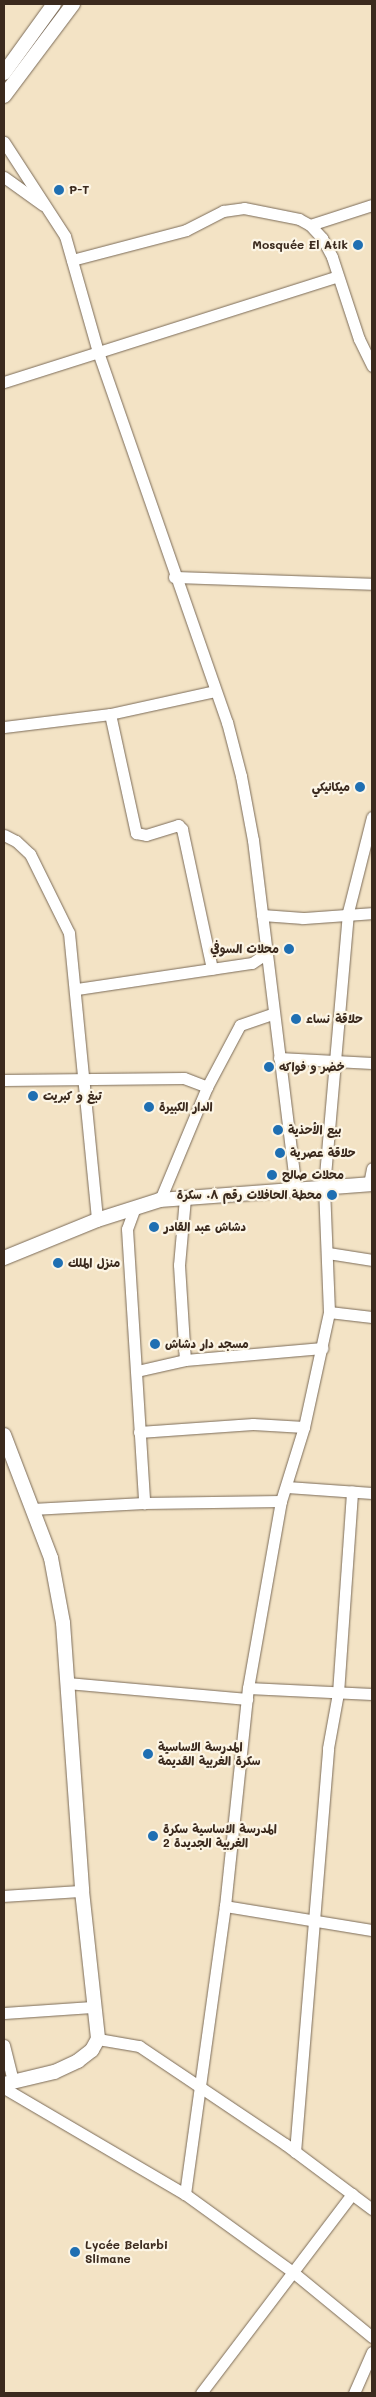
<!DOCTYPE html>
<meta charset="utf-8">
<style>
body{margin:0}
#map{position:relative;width:376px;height:2397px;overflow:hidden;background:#f3e3c5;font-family:Mali,"Playpen Sans Arabic",sans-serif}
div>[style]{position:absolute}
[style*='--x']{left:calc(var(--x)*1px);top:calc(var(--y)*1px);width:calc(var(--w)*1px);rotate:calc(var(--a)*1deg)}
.roads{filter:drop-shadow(0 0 1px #7b6b58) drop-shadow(0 0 1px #7b6b58)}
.minor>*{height:11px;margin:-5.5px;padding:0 5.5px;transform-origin:5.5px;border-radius:5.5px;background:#fff}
.tertiary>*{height:14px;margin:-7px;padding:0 7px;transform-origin:7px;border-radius:7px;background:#fff}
.dots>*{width:14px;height:14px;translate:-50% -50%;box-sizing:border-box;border:2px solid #fcf5e5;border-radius:50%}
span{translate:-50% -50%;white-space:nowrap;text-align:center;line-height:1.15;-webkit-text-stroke:4.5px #fcf5e5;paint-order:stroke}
.poi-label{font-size:12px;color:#3b2a1e;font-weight:700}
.left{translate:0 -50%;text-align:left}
.right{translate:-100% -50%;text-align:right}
.frame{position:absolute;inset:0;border:5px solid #3b2a1e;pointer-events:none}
</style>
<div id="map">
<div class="roads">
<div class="minor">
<div style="--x:4;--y:142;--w:112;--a:57"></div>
<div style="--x:65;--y:236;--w:121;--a:74.1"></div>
<div style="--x:98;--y:352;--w:392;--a:70.8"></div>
<div style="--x:227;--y:722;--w:56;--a:75.5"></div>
<div style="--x:241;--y:776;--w:65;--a:79.4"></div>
<div style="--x:253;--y:840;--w:353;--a:83"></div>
<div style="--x:4;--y:177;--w:48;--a:35.7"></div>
<div style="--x:372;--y:205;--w:65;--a:162.1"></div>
<div style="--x:310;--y:225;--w:18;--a:47"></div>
<div style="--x:322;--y:238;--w:21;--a:62"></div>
<div style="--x:332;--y:257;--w:86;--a:71.8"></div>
<div style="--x:359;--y:339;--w:30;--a:64"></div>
<div style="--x:72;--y:260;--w:118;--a:-14.7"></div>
<div style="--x:186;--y:230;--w:42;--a:-27.2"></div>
<div style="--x:223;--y:211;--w:21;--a:-8"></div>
<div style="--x:244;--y:208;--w:56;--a:11.3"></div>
<div style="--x:299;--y:219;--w:13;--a:29"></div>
<div style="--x:4;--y:382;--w:350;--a:-17.6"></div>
<div style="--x:174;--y:577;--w:198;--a:2"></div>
<div style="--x:110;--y:714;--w:122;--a:77.7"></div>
<div style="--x:136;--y:833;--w:10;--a:11"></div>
<div style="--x:146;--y:835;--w:34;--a:-17"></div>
<div style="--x:178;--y:825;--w:6;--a:45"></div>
<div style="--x:182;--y:829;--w:143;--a:77.9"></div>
<div style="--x:4;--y:727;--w:107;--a:-7"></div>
<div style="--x:110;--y:714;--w:107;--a:-12.4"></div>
<div style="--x:4;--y:835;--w:13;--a:27"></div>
<div style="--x:16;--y:841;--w:19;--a:43"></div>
<div style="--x:30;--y:854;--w:88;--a:63.7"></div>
<div style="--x:69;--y:933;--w:288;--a:84.4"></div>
<div style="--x:262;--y:915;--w:41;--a:4.2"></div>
<div style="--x:303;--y:918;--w:69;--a:-4.1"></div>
<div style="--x:77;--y:989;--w:177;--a:-8.5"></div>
<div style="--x:252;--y:963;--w:18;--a:-34"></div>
<div style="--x:279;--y:1058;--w:93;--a:3.1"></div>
<div style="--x:4;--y:1080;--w:180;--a:-0.6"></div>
<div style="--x:184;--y:1078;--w:25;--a:21"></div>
<div style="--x:207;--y:1087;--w:122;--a:112.6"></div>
<div style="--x:207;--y:1087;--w:70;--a:-62"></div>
<div style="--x:240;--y:1025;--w:36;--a:-19"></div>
<div style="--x:369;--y:1184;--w:16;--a:-79"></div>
<div style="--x:185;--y:1198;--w:67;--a:95.1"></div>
<div style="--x:179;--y:1265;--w:95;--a:86.4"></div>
<div style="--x:135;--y:1207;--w:23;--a:110"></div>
<div style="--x:127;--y:1229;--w:275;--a:86.4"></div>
<div style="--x:328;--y:1253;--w:45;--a:9"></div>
<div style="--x:329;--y:1312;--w:43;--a:6.6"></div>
<div style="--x:137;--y:1371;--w:49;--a:-12.9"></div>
<div style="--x:185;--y:1360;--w:138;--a:-5"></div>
<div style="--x:139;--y:1432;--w:114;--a:-4"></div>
<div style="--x:253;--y:1424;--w:51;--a:3.4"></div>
<div style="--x:287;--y:1487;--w:85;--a:4"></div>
<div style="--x:32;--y:1509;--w:112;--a:-3.1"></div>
<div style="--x:144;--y:1503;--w:137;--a:-0.8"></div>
<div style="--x:67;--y:1683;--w:181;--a:5.1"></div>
<div style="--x:248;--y:1688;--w:124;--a:2.8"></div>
<div style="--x:4;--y:1896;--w:78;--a:-3.7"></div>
<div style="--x:225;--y:1906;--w:149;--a:9.3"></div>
<div style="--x:4;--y:2013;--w:88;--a:-3.9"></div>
<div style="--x:98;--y:2039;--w:42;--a:9.7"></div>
<div style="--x:139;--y:2046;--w:176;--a:33.9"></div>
<div style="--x:285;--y:2144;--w:109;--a:36.8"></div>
<div style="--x:4;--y:2045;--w:37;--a:76"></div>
<div style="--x:4;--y:2088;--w:210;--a:30.4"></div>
<div style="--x:185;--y:2194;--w:135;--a:35.9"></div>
<div style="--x:294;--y:2273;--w:101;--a:39.4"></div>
<div style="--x:295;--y:2152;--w:405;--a:-85.3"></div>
<div style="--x:328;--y:1748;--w:56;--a:-79.7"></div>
<div style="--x:338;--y:1693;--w:202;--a:-86"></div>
<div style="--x:185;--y:2194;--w:291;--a:-82.1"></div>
<div style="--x:225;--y:1906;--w:219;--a:-84"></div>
<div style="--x:248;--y:1688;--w:190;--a:-80"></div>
<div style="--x:281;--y:1501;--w:77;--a:-72.7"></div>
<div style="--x:304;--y:1427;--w:118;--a:-77.7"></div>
<div style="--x:329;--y:1312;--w:125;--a:-92.3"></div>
<div style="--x:324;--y:1187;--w:276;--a:-85"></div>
<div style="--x:348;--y:912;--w:98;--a:-75.8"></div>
<div style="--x:201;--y:2393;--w:250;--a:-52.8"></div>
<div style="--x:354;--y:2393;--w:45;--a:-66.3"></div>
</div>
<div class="tertiary">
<div style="--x:4;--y:73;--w:85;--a:-54.1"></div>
<div style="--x:4;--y:96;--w:115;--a:-53.1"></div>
<div style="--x:4;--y:1258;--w:100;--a:-22.2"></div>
<div style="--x:97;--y:1220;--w:66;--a:-17.6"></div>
<div style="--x:160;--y:1200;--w:213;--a:-4.3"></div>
<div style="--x:4;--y:1435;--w:132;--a:69.1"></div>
<div style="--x:51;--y:1558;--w:66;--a:79.5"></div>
<div style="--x:63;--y:1623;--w:269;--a:85.9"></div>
<div style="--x:82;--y:1891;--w:149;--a:83.8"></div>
<div style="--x:98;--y:2039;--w:13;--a:119"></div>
<div style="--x:92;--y:2050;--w:18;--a:142"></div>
<div style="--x:78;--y:2061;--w:26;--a:155"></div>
<div style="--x:54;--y:2072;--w:51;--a:166.5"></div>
</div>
</div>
<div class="dots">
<div style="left:59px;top:190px;background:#1f6fb2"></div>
<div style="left:358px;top:245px;background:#1f6fb2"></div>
<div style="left:360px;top:787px;background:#1f6fb2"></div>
<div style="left:289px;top:949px;background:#1f6fb2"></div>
<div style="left:296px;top:1019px;background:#1f6fb2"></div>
<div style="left:269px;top:1067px;background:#1f6fb2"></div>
<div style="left:33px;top:1096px;background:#1f6fb2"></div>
<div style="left:149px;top:1107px;background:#1f6fb2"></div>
<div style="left:278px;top:1130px;background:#1f6fb2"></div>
<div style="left:280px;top:1153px;background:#1f6fb2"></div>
<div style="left:272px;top:1175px;background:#1f6fb2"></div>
<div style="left:332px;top:1195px;background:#1f6fb2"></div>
<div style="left:154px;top:1227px;background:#1f6fb2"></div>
<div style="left:58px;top:1263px;background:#1f6fb2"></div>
<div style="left:155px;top:1344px;background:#1f6fb2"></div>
<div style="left:148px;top:1754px;background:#1f6fb2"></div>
<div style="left:153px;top:1836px;background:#1f6fb2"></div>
<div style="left:75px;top:2252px;background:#1f6fb2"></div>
</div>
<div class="poi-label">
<span class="left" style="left:69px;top:190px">P-T</span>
<span class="right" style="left:348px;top:245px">Mosquée El Atik</span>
<span class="right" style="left:350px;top:787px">ميكانيكي</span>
<span class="right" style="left:279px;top:949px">محلات السوفي</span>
<span class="left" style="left:306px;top:1019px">حلاقة نساء</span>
<span class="left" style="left:279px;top:1067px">خضر و فواكه</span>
<span class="left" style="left:43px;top:1096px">تبغ و كبريت</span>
<span class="left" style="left:159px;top:1107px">الدار الكبيرة</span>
<span class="left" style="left:288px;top:1130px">بيع الأحذية</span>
<span class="left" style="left:290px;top:1153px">حلاقة عصرية</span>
<span class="left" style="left:282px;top:1175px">محلات صالح</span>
<span class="right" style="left:322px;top:1195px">محطة الحافلات رقم ٠٨ سكرة</span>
<span class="left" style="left:164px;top:1227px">دشاش عبد القادر</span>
<span class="left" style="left:68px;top:1263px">منزل الملك</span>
<span class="left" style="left:165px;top:1344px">مسجد دار دشاش</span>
<span class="left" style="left:158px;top:1754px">المدرسة الاساسية<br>سكرة الغربية القديمة</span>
<span class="left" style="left:163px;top:1836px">المدرسة الاساسية سكرة<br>الغربية الجديدة 2</span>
<span class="left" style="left:85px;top:2252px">Lycée Belarbi<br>Slimane</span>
</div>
<div class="frame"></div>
</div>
